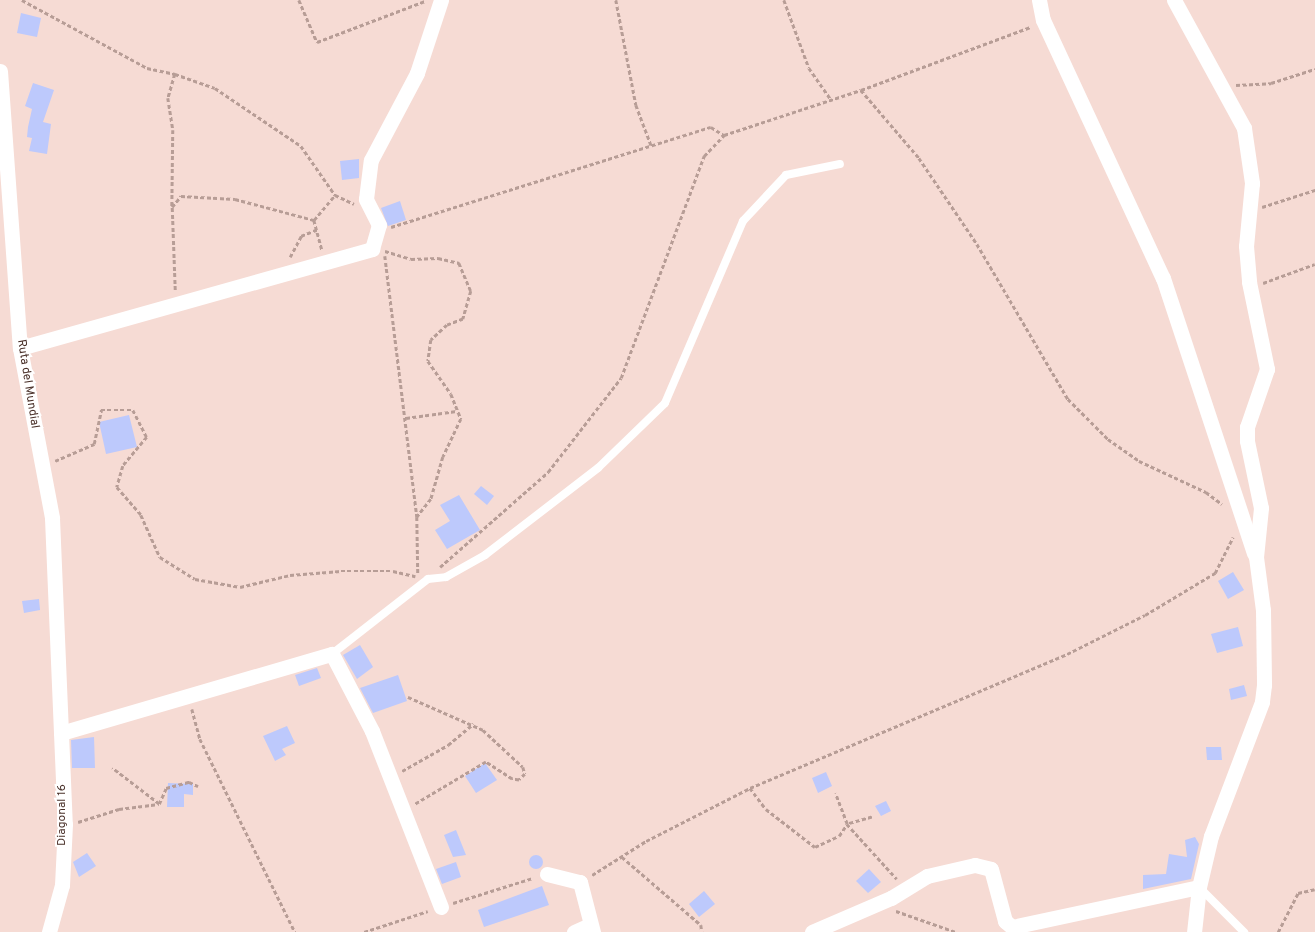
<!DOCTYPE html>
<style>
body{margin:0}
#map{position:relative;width:1315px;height:932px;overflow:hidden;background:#f6dbd4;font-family:Overpass,sans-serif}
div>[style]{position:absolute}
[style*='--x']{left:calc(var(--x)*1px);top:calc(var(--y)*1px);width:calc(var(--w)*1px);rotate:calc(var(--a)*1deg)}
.building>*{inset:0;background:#bdc9fc}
.round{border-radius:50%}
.path>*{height:2.5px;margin-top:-1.25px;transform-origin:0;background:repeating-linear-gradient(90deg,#b79d96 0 4px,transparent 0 6.5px)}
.lane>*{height:8px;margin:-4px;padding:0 4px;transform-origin:4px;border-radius:4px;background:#fff}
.street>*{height:15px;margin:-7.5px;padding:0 7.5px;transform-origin:7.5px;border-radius:7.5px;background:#fff}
span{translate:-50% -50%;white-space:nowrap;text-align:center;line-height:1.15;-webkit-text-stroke:4px #fff;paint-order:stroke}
.street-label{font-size:12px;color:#493029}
</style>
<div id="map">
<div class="building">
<div style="clip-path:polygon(21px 13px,41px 18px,37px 37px,17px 33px)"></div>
<div style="clip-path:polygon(33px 83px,54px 90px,43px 122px,51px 124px,47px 154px,29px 151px,32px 138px,27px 137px,28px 127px,32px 109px,25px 106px)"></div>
<div style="clip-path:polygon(359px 159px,359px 178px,342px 180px,340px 161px)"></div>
<div style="clip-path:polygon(400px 201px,406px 220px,388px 226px,381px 208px)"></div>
<div style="clip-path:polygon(129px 415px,137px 447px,106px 454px,99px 422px)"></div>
<div style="clip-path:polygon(481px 486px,494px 496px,487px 505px,474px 494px)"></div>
<div style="clip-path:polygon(459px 495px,480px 530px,447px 549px,435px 530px,450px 521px,440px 505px)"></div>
<div style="clip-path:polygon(1233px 572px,1244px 590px,1228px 599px,1218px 581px)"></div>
<div style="clip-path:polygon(39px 599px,40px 610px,24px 613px,22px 601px)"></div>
<div style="clip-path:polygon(1238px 627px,1243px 646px,1217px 653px,1211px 634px)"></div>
<div style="clip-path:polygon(360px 645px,373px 667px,357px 679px,343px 655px)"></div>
<div style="clip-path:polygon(317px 668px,321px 678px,299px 686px,295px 675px)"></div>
<div style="clip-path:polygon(398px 675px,407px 701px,373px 713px,360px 688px)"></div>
<div style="clip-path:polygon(1244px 685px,1247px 696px,1231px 700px,1229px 689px)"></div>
<div style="clip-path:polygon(287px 726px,295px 743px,282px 749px,286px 755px,275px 761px,263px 736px)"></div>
<div style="clip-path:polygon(94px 737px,95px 768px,72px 768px,71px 740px)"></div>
<div style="clip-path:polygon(1206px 747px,1221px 747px,1222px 760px,1207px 760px)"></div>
<div style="clip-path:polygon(485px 763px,497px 780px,476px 793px,465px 776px)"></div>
<div style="clip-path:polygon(826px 772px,832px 786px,818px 793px,812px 778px)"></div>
<div style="clip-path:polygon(168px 783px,193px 784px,193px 795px,184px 794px,184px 807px,167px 807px)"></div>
<div style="clip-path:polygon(886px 801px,891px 811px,881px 816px,875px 806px)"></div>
<div style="clip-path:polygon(456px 830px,466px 855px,453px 857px,444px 835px)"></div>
<div style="clip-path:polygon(1195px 837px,1199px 844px,1191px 879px,1143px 889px,1143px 875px,1166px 874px,1169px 854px,1187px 857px,1185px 840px)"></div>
<div style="clip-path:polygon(87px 853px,96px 866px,79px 877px,73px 862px)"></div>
<div class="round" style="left:529px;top:855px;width:14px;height:14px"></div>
<div style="clip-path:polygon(456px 862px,461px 877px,442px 884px,436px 869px)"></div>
<div style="clip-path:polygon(869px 869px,881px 882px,868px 893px,856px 881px)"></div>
<div style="clip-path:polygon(542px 886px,549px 905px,484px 927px,478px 910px)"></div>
<div style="clip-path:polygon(704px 891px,715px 904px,699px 917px,689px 904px)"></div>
</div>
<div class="path">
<div style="--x:22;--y:0;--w:142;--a:28.5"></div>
<div style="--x:147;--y:68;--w:29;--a:12"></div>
<div style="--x:175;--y:74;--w:25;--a:106"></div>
<div style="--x:168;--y:98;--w:32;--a:81"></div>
<div style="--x:173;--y:130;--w:77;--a:90.7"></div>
<div style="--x:299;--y:0;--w:46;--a:66.8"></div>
<div style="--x:317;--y:42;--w:116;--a:-20.8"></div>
<div style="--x:616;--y:0;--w:107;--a:79.2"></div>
<div style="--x:636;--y:105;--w:43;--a:69.4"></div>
<div style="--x:784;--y:0;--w:72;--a:69.8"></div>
<div style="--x:809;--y:68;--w:40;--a:55.1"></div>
<div style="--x:175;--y:74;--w:42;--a:19.3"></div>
<div style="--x:215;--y:88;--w:104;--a:34"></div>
<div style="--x:301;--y:146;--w:60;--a:55.2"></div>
<div style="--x:335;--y:195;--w:21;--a:25"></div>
<div style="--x:1236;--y:85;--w:35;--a:-3"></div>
<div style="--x:1271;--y:83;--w:46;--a:-17.7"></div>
<div style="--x:861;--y:90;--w:180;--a:-20.4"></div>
<div style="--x:1262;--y:207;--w:56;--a:-17.8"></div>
<div style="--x:314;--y:220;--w:33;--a:-50"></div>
<div style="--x:391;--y:227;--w:335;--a:-17.4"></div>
<div style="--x:711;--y:127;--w:15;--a:32"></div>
<div style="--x:385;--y:251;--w:27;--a:17"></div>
<div style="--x:411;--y:259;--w:27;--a:-2"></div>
<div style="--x:438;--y:258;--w:22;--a:13"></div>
<div style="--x:459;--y:263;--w:30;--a:67"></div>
<div style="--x:471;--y:291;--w:29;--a:106"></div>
<div style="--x:463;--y:319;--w:17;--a:159"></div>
<div style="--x:447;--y:325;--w:22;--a:137"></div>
<div style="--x:431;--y:340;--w:21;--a:98"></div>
<div style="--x:428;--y:361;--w:40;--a:55.1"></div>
<div style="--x:451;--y:394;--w:27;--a:68"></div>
<div style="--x:461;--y:419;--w:42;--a:115.3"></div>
<div style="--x:443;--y:457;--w:44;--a:105.9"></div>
<div style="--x:431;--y:499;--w:23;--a:128"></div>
<div style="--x:385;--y:256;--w:263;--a:83"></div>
<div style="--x:417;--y:517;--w:56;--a:89"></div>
<div style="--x:290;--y:257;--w:24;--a:-62"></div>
<div style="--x:301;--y:236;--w:18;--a:-22"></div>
<div style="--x:1263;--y:283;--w:55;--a:-20.1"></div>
<div style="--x:175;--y:290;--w:83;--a:-92.1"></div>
<div style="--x:172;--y:207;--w:14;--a:-51"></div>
<div style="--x:181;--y:196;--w:54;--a:3.2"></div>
<div style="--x:235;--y:199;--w:82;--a:14.9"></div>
<div style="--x:314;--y:220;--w:31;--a:75"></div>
<div style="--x:406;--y:418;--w:51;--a:-7.8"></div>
<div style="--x:55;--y:461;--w:43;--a:-23.6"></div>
<div style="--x:94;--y:444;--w:35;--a:-78"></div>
<div style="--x:101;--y:410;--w:32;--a:0"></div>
<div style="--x:133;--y:410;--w:30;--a:63"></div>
<div style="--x:147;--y:437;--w:38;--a:130"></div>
<div style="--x:123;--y:466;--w:22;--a:106"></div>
<div style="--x:117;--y:487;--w:37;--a:49"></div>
<div style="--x:141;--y:515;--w:46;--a:65.7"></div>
<div style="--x:160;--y:557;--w:41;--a:32.2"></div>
<div style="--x:195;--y:579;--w:46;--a:10.1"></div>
<div style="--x:240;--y:587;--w:51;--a:-13.5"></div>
<div style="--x:290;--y:575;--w:51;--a:-4.5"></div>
<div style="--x:341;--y:571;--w:52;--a:0"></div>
<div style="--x:393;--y:571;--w:23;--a:13"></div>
<div style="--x:440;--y:567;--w:144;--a:-41.3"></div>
<div style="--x:548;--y:472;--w:119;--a:-52.2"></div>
<div style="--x:621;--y:378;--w:237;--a:-69.5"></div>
<div style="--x:704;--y:156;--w:29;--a:-46"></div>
<div style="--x:724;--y:135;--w:144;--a:-18.2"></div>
<div style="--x:861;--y:90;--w:89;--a:49.5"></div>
<div style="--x:919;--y:158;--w:104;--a:56"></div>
<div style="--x:977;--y:244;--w:180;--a:59.6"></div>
<div style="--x:1068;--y:399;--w:57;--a:45"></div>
<div style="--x:1108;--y:439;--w:38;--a:35"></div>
<div style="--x:1139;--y:461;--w:74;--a:24.8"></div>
<div style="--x:1206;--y:492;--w:20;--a:37"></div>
<div style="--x:408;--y:697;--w:82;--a:23.7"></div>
<div style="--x:483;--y:730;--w:54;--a:42.8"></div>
<div style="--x:523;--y:767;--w:7;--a:74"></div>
<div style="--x:525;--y:774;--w:8;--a:135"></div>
<div style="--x:519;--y:780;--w:7;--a:-172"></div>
<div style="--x:512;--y:779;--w:31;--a:-147"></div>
<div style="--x:486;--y:762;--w:84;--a:149.2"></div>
<div style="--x:192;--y:709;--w:31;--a:75"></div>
<div style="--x:200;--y:739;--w:215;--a:63.8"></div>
<div style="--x:402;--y:771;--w:53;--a:-29.5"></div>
<div style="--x:448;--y:745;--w:33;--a:-40"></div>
<div style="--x:750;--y:788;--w:26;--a:53"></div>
<div style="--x:766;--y:809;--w:62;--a:37.8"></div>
<div style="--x:815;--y:847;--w:26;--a:-25"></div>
<div style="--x:839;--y:836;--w:14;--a:-56"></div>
<div style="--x:847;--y:824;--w:33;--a:-111"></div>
<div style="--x:159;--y:804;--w:17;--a:-66"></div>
<div style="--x:166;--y:788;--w:24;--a:-15"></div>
<div style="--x:189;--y:782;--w:10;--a:24"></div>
<div style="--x:872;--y:817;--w:26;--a:164"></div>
<div style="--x:847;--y:824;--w:74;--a:47.7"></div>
<div style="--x:78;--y:822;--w:43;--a:-17.6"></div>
<div style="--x:119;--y:809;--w:40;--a:-7.1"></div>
<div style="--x:159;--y:804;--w:59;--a:-142.5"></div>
<div style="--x:622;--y:857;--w:104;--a:40.7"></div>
<div style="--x:701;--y:925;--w:7;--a:82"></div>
<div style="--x:592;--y:875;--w:64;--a:-32.2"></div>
<div style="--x:646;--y:841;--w:117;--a:-27"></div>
<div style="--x:750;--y:788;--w:344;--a:-22.9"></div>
<div style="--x:1067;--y:654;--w:87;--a:-26.6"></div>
<div style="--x:1145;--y:615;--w:82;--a:-31"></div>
<div style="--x:1215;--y:573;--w:40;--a:-63.4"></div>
<div style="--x:453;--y:903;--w:84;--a:-17.4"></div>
<div style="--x:896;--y:911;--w:64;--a:19.3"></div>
<div style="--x:364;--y:932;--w:67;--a:-18.2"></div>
<div style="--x:1278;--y:932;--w:44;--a:-62.9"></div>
<div style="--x:1298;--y:893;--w:17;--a:-13"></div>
</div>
<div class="lane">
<div style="--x:332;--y:654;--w:122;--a:-38"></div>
<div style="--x:428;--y:579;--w:18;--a:-6"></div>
<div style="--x:446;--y:577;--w:45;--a:-29.4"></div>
<div style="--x:485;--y:555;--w:143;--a:-37.6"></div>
<div style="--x:598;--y:468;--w:93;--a:-44.1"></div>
<div style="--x:665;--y:403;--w:198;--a:-66.8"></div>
<div style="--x:743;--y:221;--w:63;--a:-46.9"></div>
<div style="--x:786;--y:175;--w:55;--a:-11.5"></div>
<div style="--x:1199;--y:887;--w:64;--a:45"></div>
</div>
<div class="street">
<div style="--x:1039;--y:0;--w:20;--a:79"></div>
<div style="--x:1043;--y:20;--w:285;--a:65.1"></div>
<div style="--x:1163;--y:278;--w:290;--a:71.7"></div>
<div style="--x:1174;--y:0;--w:146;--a:61.3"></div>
<div style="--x:1244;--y:128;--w:56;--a:81.7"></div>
<div style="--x:1252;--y:183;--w:63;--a:95.4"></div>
<div style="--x:1246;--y:246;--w:36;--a:85"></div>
<div style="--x:1249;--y:282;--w:89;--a:78.3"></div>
<div style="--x:1267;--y:369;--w:61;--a:109"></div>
<div style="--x:1247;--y:427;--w:14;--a:90"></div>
<div style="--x:1247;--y:441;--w:68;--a:78.2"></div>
<div style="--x:1261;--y:508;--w:49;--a:95.8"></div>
<div style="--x:1256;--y:557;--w:53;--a:82.5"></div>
<div style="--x:1263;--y:610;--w:75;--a:89.2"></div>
<div style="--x:1264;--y:685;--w:17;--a:97"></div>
<div style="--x:1262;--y:702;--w:143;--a:110.8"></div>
<div style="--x:1211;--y:836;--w:52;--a:103.2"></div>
<div style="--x:1199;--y:887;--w:45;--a:96.3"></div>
<div style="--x:0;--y:71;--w:278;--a:85.9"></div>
<div style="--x:20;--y:348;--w:173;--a:79.3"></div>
<div style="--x:52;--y:518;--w:306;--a:87.6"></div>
<div style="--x:65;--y:824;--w:61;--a:92.8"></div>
<div style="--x:62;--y:885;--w:49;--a:105.5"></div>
<div style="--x:20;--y:348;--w:366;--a:-15.7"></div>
<div style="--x:372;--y:249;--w:25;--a:-74"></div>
<div style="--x:379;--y:225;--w:29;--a:-117"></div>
<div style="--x:366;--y:199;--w:39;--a:-83"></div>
<div style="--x:371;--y:160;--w:98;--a:-62.1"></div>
<div style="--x:417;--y:73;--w:77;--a:-71.8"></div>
<div style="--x:61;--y:733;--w:282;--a:-16.3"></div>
<div style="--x:332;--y:654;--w:87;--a:62.5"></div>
<div style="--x:372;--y:731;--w:189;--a:68.6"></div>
<div style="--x:547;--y:874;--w:34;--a:14"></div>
<div style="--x:580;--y:882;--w:52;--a:75.4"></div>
<div style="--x:574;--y:932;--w:17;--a:-24"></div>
<div style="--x:812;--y:932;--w:86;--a:-23.3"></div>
<div style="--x:891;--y:898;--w:42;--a:-31.4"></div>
<div style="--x:927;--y:876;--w:49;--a:-12.9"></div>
<div style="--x:975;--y:865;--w:16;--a:14"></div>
<div style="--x:991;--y:869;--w:54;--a:74.9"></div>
<div style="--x:1005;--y:921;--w:9;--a:41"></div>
<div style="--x:1012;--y:927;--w:191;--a:-12.1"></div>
</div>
<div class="street-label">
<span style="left:27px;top:384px;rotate:81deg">Ruta del Mundial</span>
<span style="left:63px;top:815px;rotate:-90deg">Diagonal 16</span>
</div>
</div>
